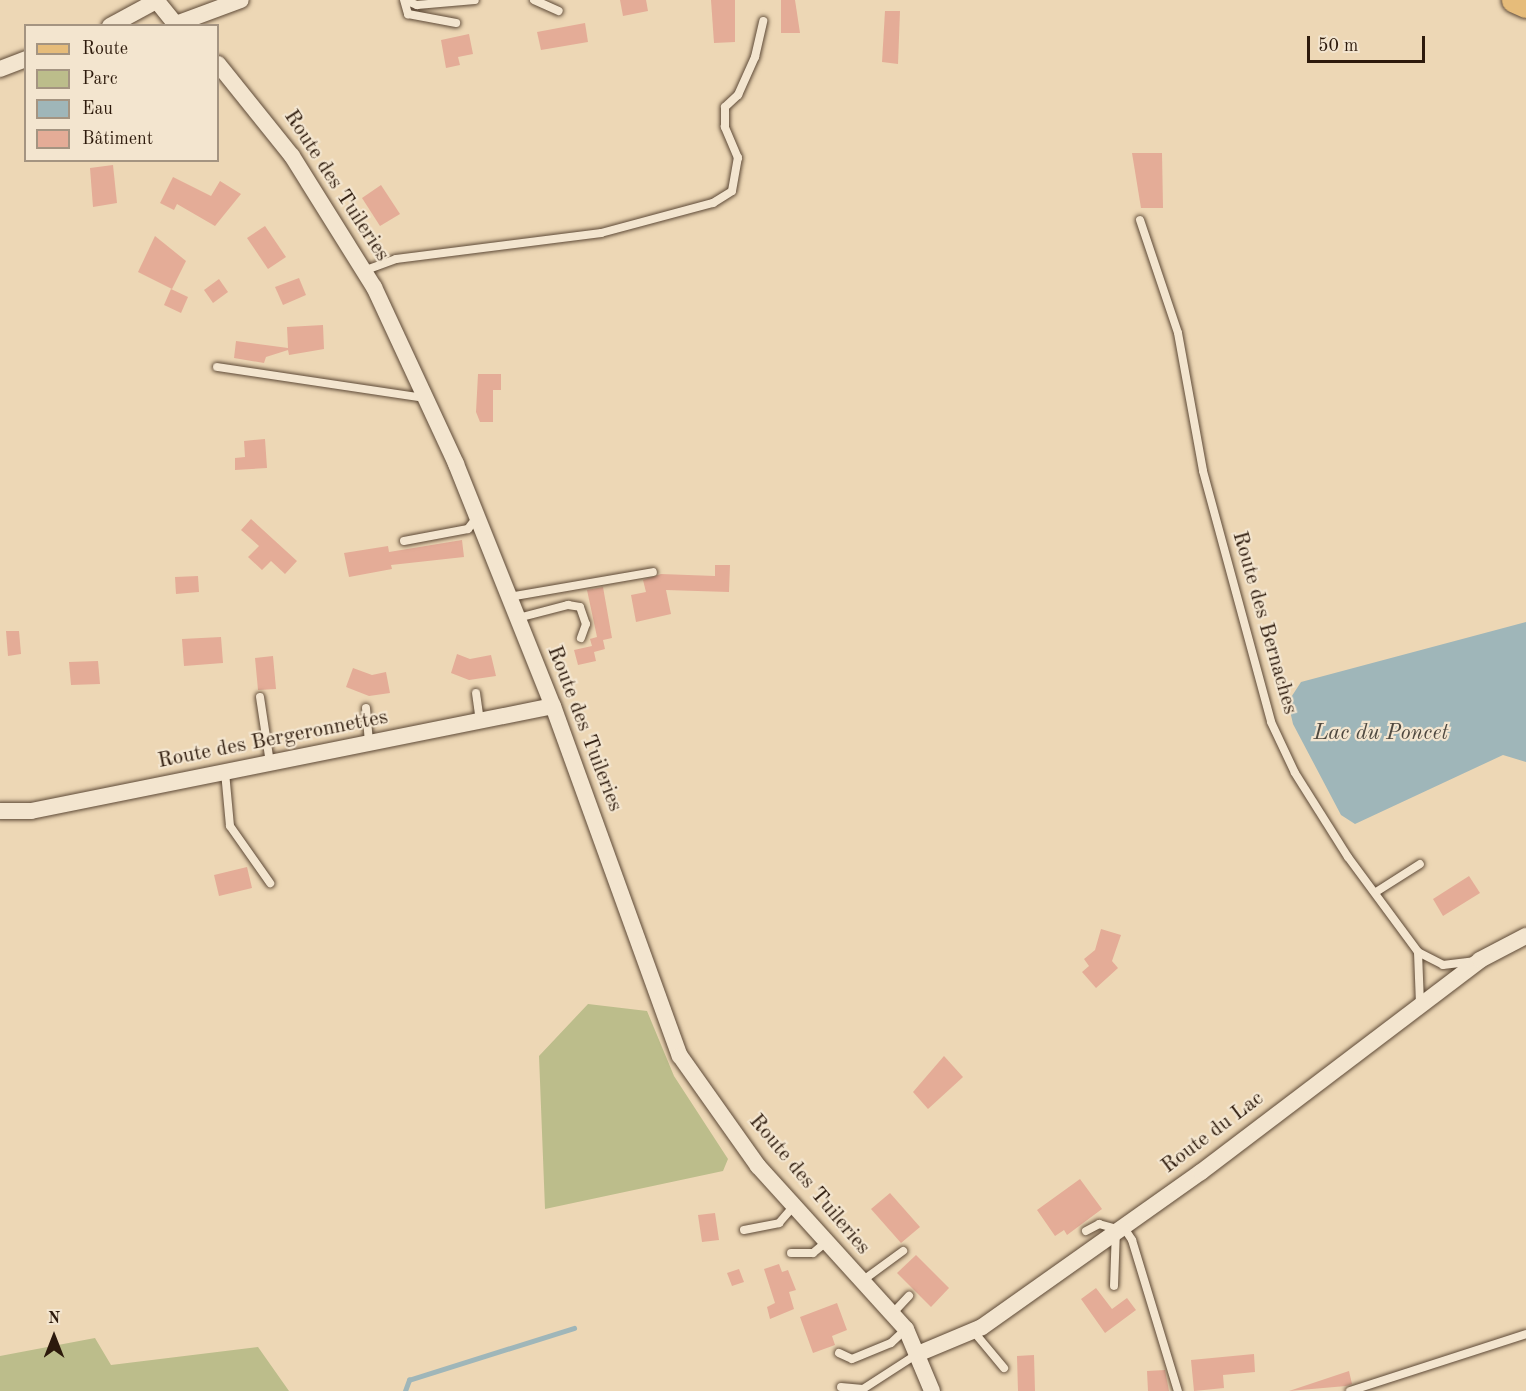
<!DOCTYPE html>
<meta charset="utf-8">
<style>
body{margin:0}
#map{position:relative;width:1526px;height:1391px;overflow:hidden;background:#edd7b5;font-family:"Old Standard TT",serif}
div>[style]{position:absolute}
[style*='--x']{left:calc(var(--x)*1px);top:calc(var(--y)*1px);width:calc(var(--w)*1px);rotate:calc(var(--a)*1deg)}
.green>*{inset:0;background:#bcbd8b}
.water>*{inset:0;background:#9fb6b9}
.stream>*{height:4.5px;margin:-2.25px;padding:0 2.25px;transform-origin:2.25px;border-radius:2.25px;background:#9fb6b9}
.building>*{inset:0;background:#e4ac97}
.roads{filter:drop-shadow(0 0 2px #5d4936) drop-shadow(0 0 2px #5d4936)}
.lane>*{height:8px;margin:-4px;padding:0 4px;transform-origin:4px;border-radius:4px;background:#f3e5cf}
.street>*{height:16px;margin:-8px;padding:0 8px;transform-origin:8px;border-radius:8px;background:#f3e5cf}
.primary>*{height:26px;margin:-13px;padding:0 13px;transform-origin:13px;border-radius:13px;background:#e6bc7a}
span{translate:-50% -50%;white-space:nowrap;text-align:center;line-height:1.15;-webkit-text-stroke:4.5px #f3e5cf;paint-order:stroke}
.street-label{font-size:21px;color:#2d1a0c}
.water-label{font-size:22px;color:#4f4940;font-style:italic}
.legend{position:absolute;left:24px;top:24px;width:195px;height:138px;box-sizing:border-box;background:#f3e5cf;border:2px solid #a49481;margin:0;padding:8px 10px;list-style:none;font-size:18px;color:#2d1a0c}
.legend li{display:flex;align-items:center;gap:12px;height:30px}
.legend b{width:30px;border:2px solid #a49481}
.north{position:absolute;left:24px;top:1307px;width:60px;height:60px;-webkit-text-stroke:4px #f3e5cf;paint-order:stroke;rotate:0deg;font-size:16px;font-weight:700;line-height:24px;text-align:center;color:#2d1a0c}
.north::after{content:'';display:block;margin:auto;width:21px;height:27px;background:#2d1a0c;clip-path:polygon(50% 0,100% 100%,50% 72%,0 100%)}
.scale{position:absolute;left:1307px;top:36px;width:118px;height:27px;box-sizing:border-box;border:3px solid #2d1a0c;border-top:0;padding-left:8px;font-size:18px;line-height:21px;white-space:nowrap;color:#2d1a0c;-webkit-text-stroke:4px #f3e5cf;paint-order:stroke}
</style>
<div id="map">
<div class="green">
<div style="clip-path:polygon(588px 1004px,647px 1011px,674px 1076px,728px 1159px,723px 1171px,545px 1209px,539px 1056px)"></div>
<div style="clip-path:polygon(95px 1338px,111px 1365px,258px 1347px,289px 1391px,0 1391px,0 1356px)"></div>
</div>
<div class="water">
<div style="clip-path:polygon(1526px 622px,1526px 762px,1503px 755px,1355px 824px,1341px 815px,1293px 724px,1288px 702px,1301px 682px)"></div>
</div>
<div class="stream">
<div style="--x:405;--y:1391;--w:12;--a:-70"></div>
<div style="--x:409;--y:1380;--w:173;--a:-17.5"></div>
</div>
<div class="building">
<div style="clip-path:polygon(620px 0,646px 0,648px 11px,623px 16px)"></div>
<div style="clip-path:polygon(711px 0,735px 0,735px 42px,714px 43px)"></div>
<div style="clip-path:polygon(781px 0,795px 0,800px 33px,781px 33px)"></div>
<div style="clip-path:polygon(885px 11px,900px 11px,898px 64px,882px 62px)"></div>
<div style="clip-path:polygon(585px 23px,588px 42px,541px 50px,537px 32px)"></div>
<div style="clip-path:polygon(469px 34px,473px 54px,458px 57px,460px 65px,446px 68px,441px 40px)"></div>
<div style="clip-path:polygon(1132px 153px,1162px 153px,1163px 208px,1141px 208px)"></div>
<div style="clip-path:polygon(113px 165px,117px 203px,93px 207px,90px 168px)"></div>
<div style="clip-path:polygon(173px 177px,211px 196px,220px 181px,241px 194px,215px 226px,177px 204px,174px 210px,160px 203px)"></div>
<div style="clip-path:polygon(381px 185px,400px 214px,380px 226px,362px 198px)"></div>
<div style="clip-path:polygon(265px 226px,286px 257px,268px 269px,247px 238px)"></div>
<div style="clip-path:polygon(155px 236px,186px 261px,172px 289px,138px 272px)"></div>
<div style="clip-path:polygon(299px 278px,306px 295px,283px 305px,275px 287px)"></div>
<div style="clip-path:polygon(219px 279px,228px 292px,213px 303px,204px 290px)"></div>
<div style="clip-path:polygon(171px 289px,188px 297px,181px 313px,164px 305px)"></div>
<div style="clip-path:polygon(323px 325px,324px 349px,289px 355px,288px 350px,266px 357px,264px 363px,234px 358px,236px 341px,288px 348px,287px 327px)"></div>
<div style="clip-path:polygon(478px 374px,501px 374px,501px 390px,493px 390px,493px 422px,480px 422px,476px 412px)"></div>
<div style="clip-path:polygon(265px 439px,267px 468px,235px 470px,235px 458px,245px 457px,244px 441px)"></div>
<div style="clip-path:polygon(251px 519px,297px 561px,285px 574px,271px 561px,262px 570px,248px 557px,259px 546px,241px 530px)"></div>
<div style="clip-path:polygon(462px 540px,464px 557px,391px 565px,392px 569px,349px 577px,344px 553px,388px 546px,389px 552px)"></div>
<div style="clip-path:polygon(715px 565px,730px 565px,729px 592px,666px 590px,671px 614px,636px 622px,631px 595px,646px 592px,643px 580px,661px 574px,715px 576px)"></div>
<div style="clip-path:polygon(198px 576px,199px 592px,176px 594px,175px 577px)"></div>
<div style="clip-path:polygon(603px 587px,612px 638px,603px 640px,605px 649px,594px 652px,596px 661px,578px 665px,574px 650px,592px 646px,590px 639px,597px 637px,587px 590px)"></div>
<div style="clip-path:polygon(6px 631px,19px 631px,21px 654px,8px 656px)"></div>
<div style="clip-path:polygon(221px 637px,223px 663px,184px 666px,182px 639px)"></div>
<div style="clip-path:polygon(457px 654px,470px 659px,491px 655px,496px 676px,469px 680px,451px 673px)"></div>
<div style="clip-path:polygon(273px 656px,276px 689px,258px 690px,255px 658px)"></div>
<div style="clip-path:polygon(98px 661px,100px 684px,71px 685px,69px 662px)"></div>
<div style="clip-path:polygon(353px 668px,372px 675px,386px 672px,390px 693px,369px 696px,346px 687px)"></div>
<div style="clip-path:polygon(247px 867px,252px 888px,219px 896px,214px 875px)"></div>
<div style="clip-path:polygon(1469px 876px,1480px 893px,1443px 916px,1433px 899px)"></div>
<div style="clip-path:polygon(1101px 929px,1121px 935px,1112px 961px,1118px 968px,1096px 988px,1082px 972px,1089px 966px,1084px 959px,1095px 950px)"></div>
<div style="clip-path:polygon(944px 1056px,963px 1077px,928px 1109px,913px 1092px)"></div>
<div style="clip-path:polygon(1080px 1179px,1102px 1209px,1067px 1235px,1064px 1230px,1055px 1236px,1037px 1210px)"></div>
<div style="clip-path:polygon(890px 1193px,920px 1227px,901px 1243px,871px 1209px)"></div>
<div style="clip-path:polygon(715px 1213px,719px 1240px,702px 1242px,698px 1215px)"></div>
<div style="clip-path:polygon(916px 1255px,949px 1288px,931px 1307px,897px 1273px)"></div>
<div style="clip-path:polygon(779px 1264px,782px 1272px,788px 1270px,796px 1290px,789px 1292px,794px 1309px,770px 1319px,767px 1307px,775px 1303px,764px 1269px)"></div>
<div style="clip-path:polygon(739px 1269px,744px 1282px,732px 1286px,727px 1273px)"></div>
<div style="clip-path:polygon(1096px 1288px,1112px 1309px,1127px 1298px,1136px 1310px,1105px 1333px,1081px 1299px)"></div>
<div style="clip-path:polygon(837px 1303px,847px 1330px,832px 1336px,835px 1345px,813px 1353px,800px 1317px)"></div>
<div style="clip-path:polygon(1254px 1354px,1255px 1372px,1223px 1375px,1224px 1388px,1194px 1391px,1191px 1360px)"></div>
<div style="clip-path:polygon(1034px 1355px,1035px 1391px,1018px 1391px,1017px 1356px)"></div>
<div style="clip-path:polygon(1165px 1370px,1169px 1391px,1148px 1391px,1147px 1371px)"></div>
<div style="clip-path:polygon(1349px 1371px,1352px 1384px,1346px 1386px,1289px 1391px)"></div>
</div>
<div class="roads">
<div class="lane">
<div style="--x:404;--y:0;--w:15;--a:74"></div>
<div style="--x:408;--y:14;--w:49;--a:10.6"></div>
<div style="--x:405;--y:0;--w:13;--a:23"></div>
<div style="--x:417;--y:5;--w:58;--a:-4.9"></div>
<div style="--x:534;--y:0;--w:27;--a:24"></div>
<div style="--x:1140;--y:220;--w:119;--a:71.4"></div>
<div style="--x:1178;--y:333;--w:140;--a:79.7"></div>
<div style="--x:1203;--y:471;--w:260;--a:74.8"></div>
<div style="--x:1271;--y:722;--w:56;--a:64.8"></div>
<div style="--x:1295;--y:773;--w:99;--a:57.8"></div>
<div style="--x:1348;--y:857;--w:118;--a:53.6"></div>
<div style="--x:1418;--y:952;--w:52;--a:87.8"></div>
<div style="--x:366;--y:270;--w:32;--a:-20"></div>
<div style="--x:396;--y:259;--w:207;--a:-7.2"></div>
<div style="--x:601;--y:233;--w:116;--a:-15"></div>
<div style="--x:713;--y:203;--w:22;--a:-32"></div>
<div style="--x:732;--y:191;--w:34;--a:-80"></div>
<div style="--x:738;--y:158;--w:34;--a:-113"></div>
<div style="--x:725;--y:127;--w:20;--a:-90"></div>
<div style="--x:725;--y:107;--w:18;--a:-43"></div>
<div style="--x:738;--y:95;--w:42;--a:-65.9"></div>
<div style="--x:755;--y:57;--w:37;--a:-77"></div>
<div style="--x:217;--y:367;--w:210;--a:8.5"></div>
<div style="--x:404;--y:541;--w:65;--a:-10.6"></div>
<div style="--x:468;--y:529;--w:15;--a:-53"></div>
<div style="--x:509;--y:597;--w:146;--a:-9.8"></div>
<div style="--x:518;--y:618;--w:52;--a:-14.6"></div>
<div style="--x:568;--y:605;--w:12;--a:9"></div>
<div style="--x:580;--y:607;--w:18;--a:71"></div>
<div style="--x:586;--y:624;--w:15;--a:110"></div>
<div style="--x:476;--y:693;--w:28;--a:82"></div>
<div style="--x:260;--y:697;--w:67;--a:81.4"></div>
<div style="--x:366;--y:708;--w:35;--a:85"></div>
<div style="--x:225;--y:772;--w:54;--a:84.7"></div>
<div style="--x:230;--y:826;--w:70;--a:54.9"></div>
<div style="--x:1376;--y:892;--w:52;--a:-32.5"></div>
<div style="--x:1418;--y:952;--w:28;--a:27"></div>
<div style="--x:1443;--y:965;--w:31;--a:-7"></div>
<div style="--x:1122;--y:1225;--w:18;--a:56"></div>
<div style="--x:1132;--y:1240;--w:158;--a:73.1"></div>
<div style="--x:744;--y:1230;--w:36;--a:-11"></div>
<div style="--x:779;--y:1223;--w:23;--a:-49"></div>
<div style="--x:1086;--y:1231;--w:15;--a:-28"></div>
<div style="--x:1099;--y:1224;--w:18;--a:16"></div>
<div style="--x:1116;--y:1229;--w:57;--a:92"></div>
<div style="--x:791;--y:1253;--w:22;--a:0"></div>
<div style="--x:813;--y:1253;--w:17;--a:-40"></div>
<div style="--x:862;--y:1281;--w:51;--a:-36.2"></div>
<div style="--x:892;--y:1314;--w:25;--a:-47"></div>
<div style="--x:974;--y:1332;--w:47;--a:50.2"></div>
<div style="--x:839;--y:1353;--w:14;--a:25"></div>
<div style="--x:852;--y:1359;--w:42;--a:-22.3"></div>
<div style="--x:891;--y:1343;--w:21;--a:-43"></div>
<div style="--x:841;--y:1387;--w:22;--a:5"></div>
<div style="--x:863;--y:1389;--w:64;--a:-32.9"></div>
<div style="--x:1350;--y:1391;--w:185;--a:-17.9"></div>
</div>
<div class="street">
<div style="--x:156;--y:0;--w:33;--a:51"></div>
<div style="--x:176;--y:24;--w:69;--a:-20.3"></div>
<div style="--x:110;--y:26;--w:52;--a:-28.5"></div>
<div style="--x:218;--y:64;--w:118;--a:51.2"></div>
<div style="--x:292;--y:156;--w:155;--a:58"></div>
<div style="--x:374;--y:287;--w:195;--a:65.1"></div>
<div style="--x:456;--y:464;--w:261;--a:68.2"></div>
<div style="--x:553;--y:706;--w:372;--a:70.1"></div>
<div style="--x:680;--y:1056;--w:135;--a:54.7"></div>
<div style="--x:758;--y:1166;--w:220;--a:47.8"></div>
<div style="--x:906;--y:1329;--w:67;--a:67.2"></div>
<div style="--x:0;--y:69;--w:28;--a:-21"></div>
<div style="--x:0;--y:811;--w:31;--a:0"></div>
<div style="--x:31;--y:811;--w:532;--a:-11.37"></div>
<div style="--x:920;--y:1353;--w:67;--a:-22.8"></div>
<div style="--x:982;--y:1327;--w:268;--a:-35.3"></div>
<div style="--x:1201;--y:1172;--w:350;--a:-37.2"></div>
<div style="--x:1480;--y:960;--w:52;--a:-27.6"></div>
</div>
<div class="primary">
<div style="--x:1515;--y:0;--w:12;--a:24"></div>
</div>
</div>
<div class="street-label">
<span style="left:336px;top:186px;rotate:57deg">Route des Tuileries</span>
<span style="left:1264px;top:623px;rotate:74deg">Route des Bernaches</span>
<span style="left:584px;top:729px;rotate:69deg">Route des Tuileries</span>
<span style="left:273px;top:740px;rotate:-11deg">Route des Bergeronnettes</span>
<span style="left:1213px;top:1133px;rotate:-37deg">Route du Lac</span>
<span style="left:809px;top:1185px;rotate:50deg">Route des Tuileries</span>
</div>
<div class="water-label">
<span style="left:1381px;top:734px">Lac du Poncet</span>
</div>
<ul class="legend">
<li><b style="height:8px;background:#e6bc7a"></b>Route</li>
<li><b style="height:16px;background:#bcbd8b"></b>Parc</li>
<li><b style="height:16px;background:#9fb6b9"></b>Eau</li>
<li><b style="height:16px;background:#e4ac97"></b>Bâtiment</li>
</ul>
<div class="north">N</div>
<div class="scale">50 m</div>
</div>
